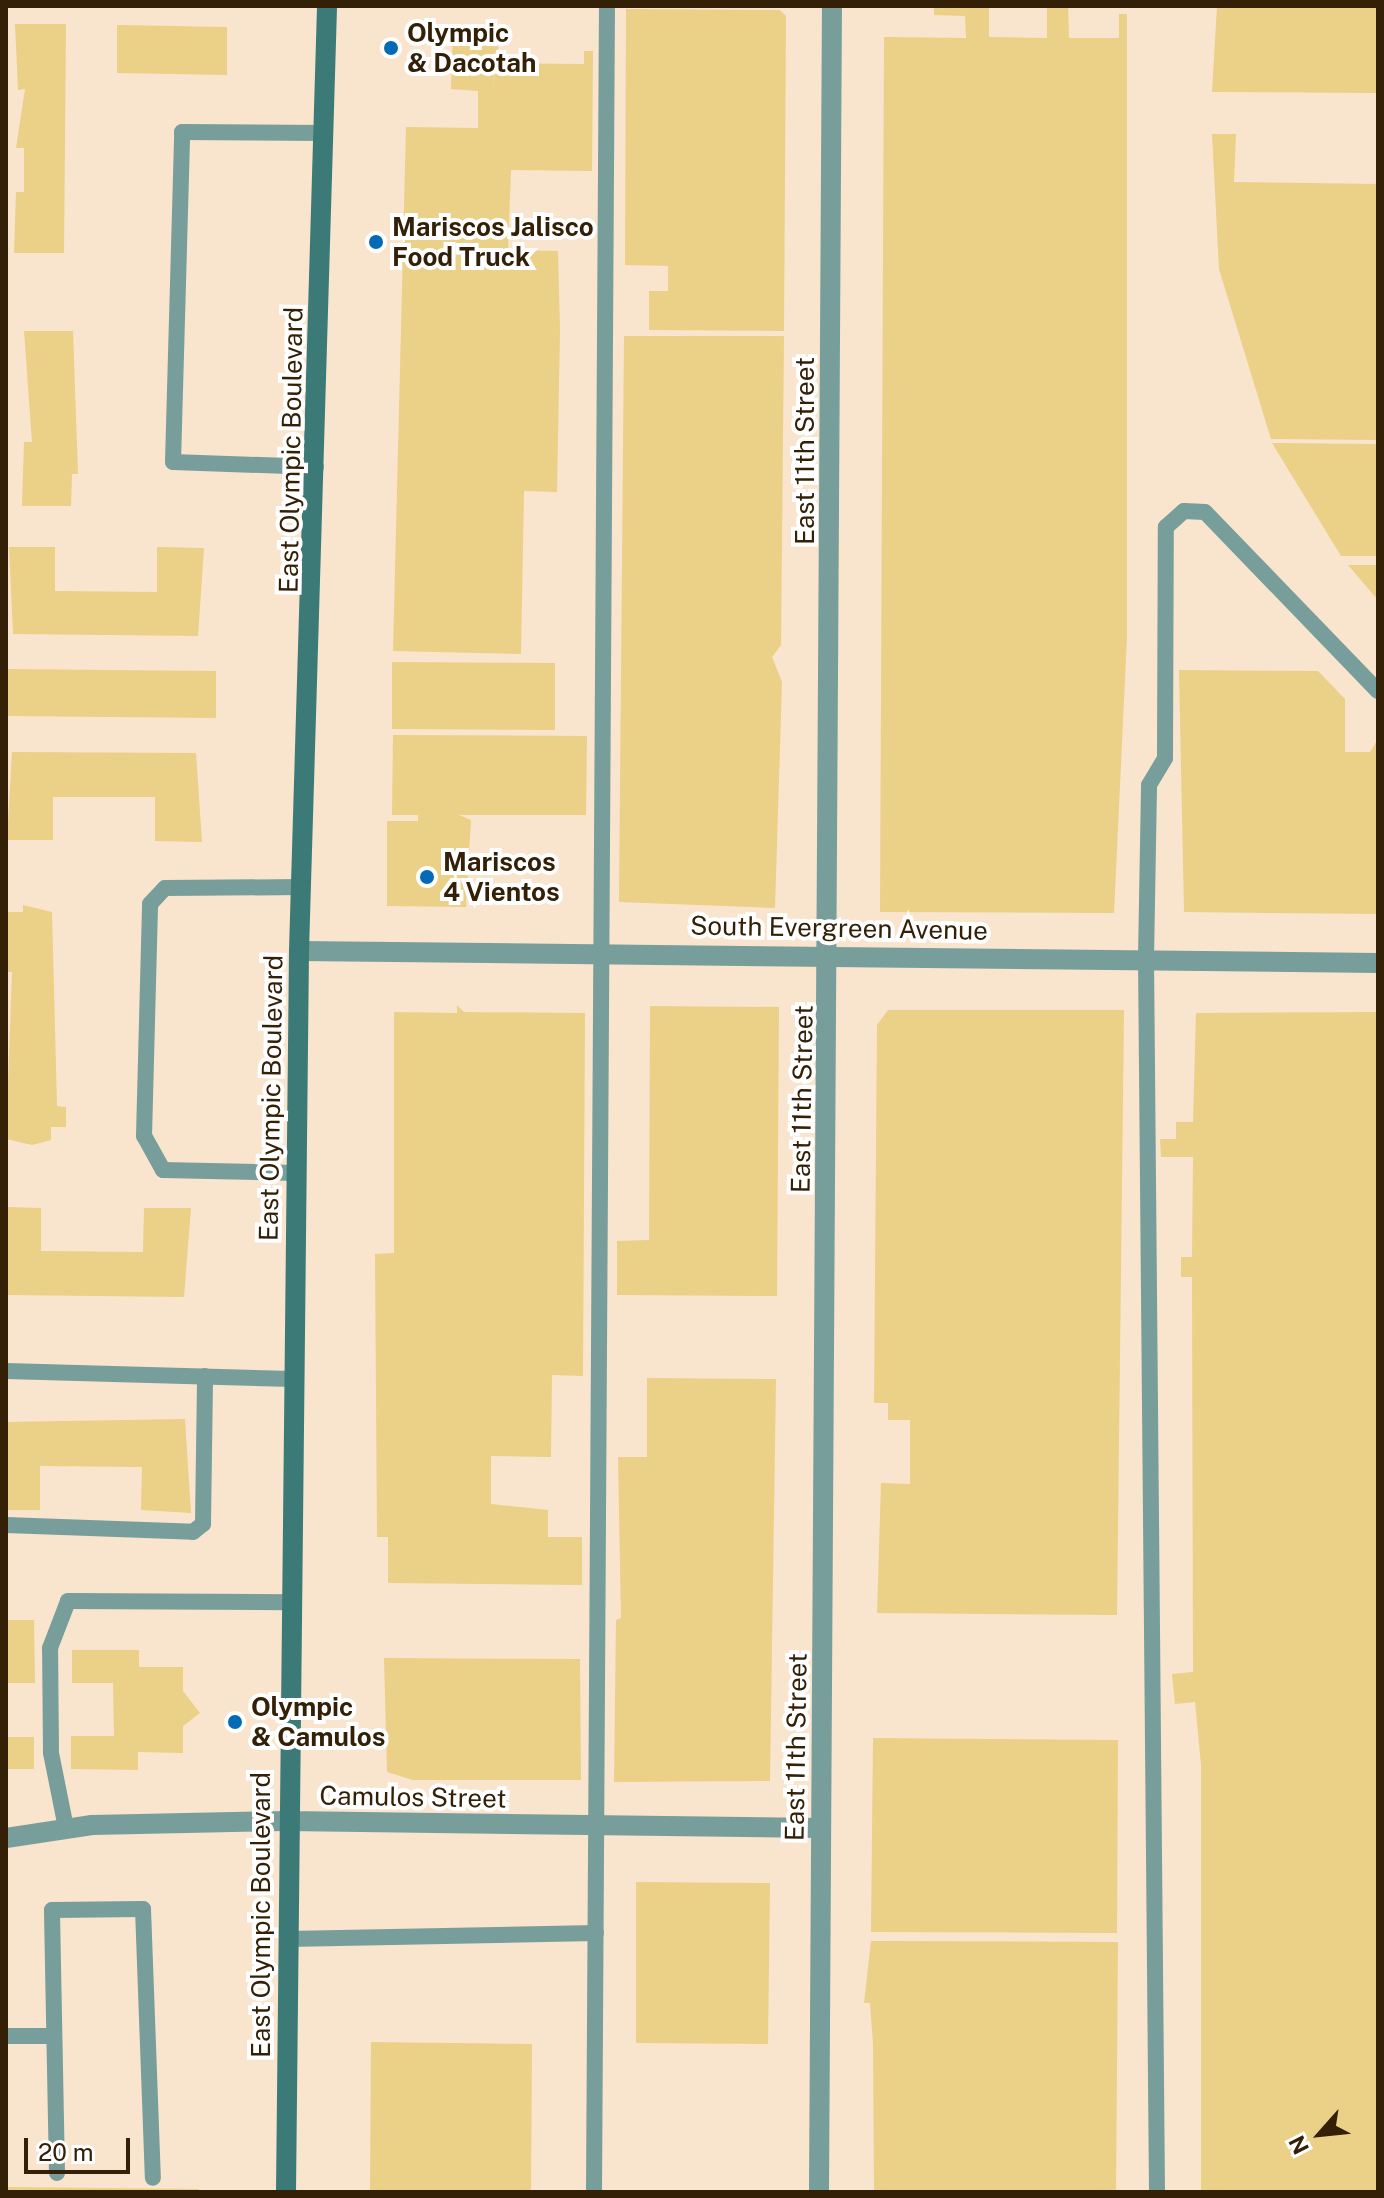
<!DOCTYPE html>
<style>
body{margin:0}
#map{position:relative;width:1384px;height:2198px;overflow:hidden;background:#f9e4cd;font-family:"Public Sans",sans-serif}
div>[style]{position:absolute}
[style*='--x']{left:calc(var(--x)*1px);top:calc(var(--y)*1px);width:calc(var(--w)*1px);rotate:calc(var(--a)*1deg)}
.building>*{inset:0;background:#ebd087}
.lane>*{height:16px;margin:-8px;padding:0 8px;transform-origin:8px;border-radius:8px;background:#779e9b}
.street>*{height:20px;margin:-10px;padding:0 10px;transform-origin:10px;border-radius:10px;background:#779e9b}
.secondary>*{height:20px;margin:-10px;padding:0 10px;transform-origin:10px;border-radius:10px;background:#3b7a76}
.dots>*{width:22px;height:22px;translate:-50% -50%;box-sizing:border-box;border:4px solid #fff;border-radius:50%}
span{translate:-50% -50%;white-space:nowrap;text-align:center;line-height:1.15;-webkit-text-stroke:8px #fff;paint-order:stroke}
.poi-label{font-size:26px;color:#332007;font-weight:700}
.left{translate:0 -50%;text-align:left}
.street-label{font-size:26px;color:#332007}
.frame{position:absolute;inset:0;border:8px solid #332007;pointer-events:none}
.north{position:absolute;left:1280px;top:2094px;width:80px;height:80px;-webkit-text-stroke:6px #fff;paint-order:stroke;rotate:243deg;font-size:22px;font-weight:700;line-height:32px;text-align:center;color:#332007}
.north::after{content:'';display:block;margin:auto;width:28px;height:36px;background:#332007;clip-path:polygon(50% 0,100% 100%,50% 72%,0 100%)}
.scale{position:absolute;left:24px;top:2138px;width:106px;height:36px;box-sizing:border-box;border:4px solid #332007;border-top:0;padding-left:10px;font-size:24px;line-height:28px;white-space:nowrap;color:#332007;-webkit-text-stroke:6px #fff;paint-order:stroke}
</style>
<div id="map">
<div class="building">
<div style="clip-path:polygon(934px 6px,989px 6px,989px 37px,1047px 38px,1047px 6px,1068px 6px,1069px 38px,1119px 38px,1119px 14px,1127px 14px,1127px 637px,1114px 913px,880px 912px,884px 37px,966px 38px,965px 16px,934px 15px)"></div>
<div style="clip-path:polygon(1217px 6px,1378px 6px,1378px 93px,1212px 92px)"></div>
<div style="clip-path:polygon(626px 9px,780px 10px,786px 16px,784px 331px,649px 330px,649px 291px,668px 291px,668px 266px,625px 265px)"></div>
<div style="clip-path:polygon(15px 24px,66px 24px,64px 253px,14px 253px,16px 192px,24px 192px,24px 148px,16px 148px,25px 89px,18px 90px)"></div>
<div style="clip-path:polygon(117px 25px,227px 27px,227px 75px,117px 73px)"></div>
<div style="clip-path:polygon(453px 28px,500px 30px,493px 90px,497px 63px,584px 64px,584px 51px,593px 51px,592px 171px,511px 170px,508px 250px,558px 251px,560px 331px,557px 492px,524px 491px,521px 654px,393px 651px,406px 127px,478px 128px,478px 91px,451px 89px)"></div>
<div style="clip-path:polygon(1212px 134px,1236px 134px,1234px 182px,1378px 184px,1378px 440px,1271px 439px,1219px 269px)"></div>
<div style="clip-path:polygon(24px 331px,73px 331px,78px 474px,72px 474px,71px 506px,22px 506px,24px 442px,32px 442px)"></div>
<div style="clip-path:polygon(624px 336px,784px 336px,781px 645px,772px 657px,782px 682px,775px 908px,619px 902px)"></div>
<div style="clip-path:polygon(1272px 443px,1378px 444px,1378px 556px,1341px 556px)"></div>
<div style="clip-path:polygon(9px 547px,55px 547px,55px 591px,157px 592px,157px 547px,204px 548px,198px 636px,13px 634px)"></div>
<div style="clip-path:polygon(1348px 565px,1378px 565px,1378px 600px)"></div>
<div style="clip-path:polygon(392px 662px,555px 663px,555px 730px,392px 729px)"></div>
<div style="clip-path:polygon(6px 669px,216px 671px,216px 718px,6px 716px)"></div>
<div style="clip-path:polygon(1179px 670px,1318px 671px,1345px 699px,1345px 752px,1370px 752px,1378px 739px,1378px 914px,1184px 912px)"></div>
<div style="clip-path:polygon(393px 735px,587px 736px,586px 815px,459px 815px,471px 820px,466px 907px,387px 906px,387px 821px,418px 821px,418px 815px,392px 815px)"></div>
<div style="clip-path:polygon(12px 752px,196px 753px,202px 842px,155px 841px,155px 797px,53px 797px,53px 840px,7px 840px)"></div>
<div style="clip-path:polygon(23px 905px,52px 912px,57px 1106px,66px 1107px,66px 1127px,51px 1127px,51px 1140px,32px 1145px,6px 1139px,12px 972px,6px 972px,6px 912px,23px 912px)"></div>
<div style="clip-path:polygon(457px 1005px,464px 1012px,585px 1013px,583px 1376px,552px 1375px,551px 1457px,491px 1456px,491px 1504px,548px 1510px,548px 1537px,582px 1537px,582px 1585px,388px 1583px,388px 1537px,377px 1537px,375px 1254px,394px 1253px,394px 1012px,457px 1013px)"></div>
<div style="clip-path:polygon(650px 1006px,779px 1007px,777px 1296px,617px 1295px,617px 1241px,649px 1240px)"></div>
<div style="clip-path:polygon(888px 1010px,1124px 1010px,1117px 1615px,877px 1613px,881px 1483px,910px 1484px,910px 1420px,888px 1420px,888px 1403px,874px 1403px,877px 1025px)"></div>
<div style="clip-path:polygon(1378px 1012px,1378px 2192px,1201px 2192px,1201px 1765px,1195px 1702px,1175px 1704px,1172px 1674px,1193px 1672px,1192px 1277px,1181px 1277px,1181px 1257px,1192px 1257px,1193px 1157px,1161px 1157px,1160px 1139px,1176px 1139px,1176px 1122px,1193px 1122px,1196px 1013px)"></div>
<div style="clip-path:polygon(6px 1207px,41px 1208px,41px 1251px,143px 1252px,144px 1208px,191px 1208px,184px 1297px,6px 1295px)"></div>
<div style="clip-path:polygon(647px 1378px,776px 1379px,770px 1781px,614px 1782px,616px 1620px,621px 1618px,618px 1457px,647px 1457px)"></div>
<div style="clip-path:polygon(185px 1419px,191px 1513px,141px 1510px,142px 1467px,40px 1466px,40px 1510px,6px 1510px,6px 1422px)"></div>
<div style="clip-path:polygon(6px 1620px,34px 1620px,35px 1683px,6px 1683px)"></div>
<div style="clip-path:polygon(72px 1650px,139px 1650px,139px 1667px,183px 1667px,183px 1691px,200px 1713px,183px 1726px,183px 1753px,138px 1752px,138px 1770px,71px 1769px,71px 1736px,114px 1736px,113px 1683px,72px 1683px)"></div>
<div style="clip-path:polygon(384px 1658px,580px 1659px,581px 1780px,413px 1780px,387px 1772px)"></div>
<div style="clip-path:polygon(6px 1737px,34px 1737px,34px 1769px,6px 1769px)"></div>
<div style="clip-path:polygon(873px 1738px,1118px 1740px,1117px 1933px,871px 1932px)"></div>
<div style="clip-path:polygon(636px 1882px,770px 1883px,768px 2044px,636px 2043px)"></div>
<div style="clip-path:polygon(871px 1941px,1118px 1942px,1116px 2192px,874px 2192px,873px 2044px,870px 2003px,864px 2003px)"></div>
<div style="clip-path:polygon(371px 2042px,532px 2044px,531px 2192px,370px 2192px)"></div>
<div style="clip-path:polygon(6px 2187px,199px 2189px,199px 2192px,6px 2192px)"></div>
</div>
<div class="lane">
<div style="--x:316;--y:467;--w:143;--a:-178"></div>
<div style="--x:173;--y:462;--w:330;--a:-88.4"></div>
<div style="--x:182;--y:132;--w:143;--a:0.4"></div>
<div style="--x:296;--y:1173;--w:133;--a:-178.7"></div>
<div style="--x:163;--y:1170;--w:39;--a:-119"></div>
<div style="--x:144;--y:1136;--w:232;--a:-88.5"></div>
<div style="--x:150;--y:904;--w:22;--a:-47"></div>
<div style="--x:165;--y:888;--w:137;--a:-0.4"></div>
<div style="--x:6;--y:1371;--w:287;--a:1.6"></div>
<div style="--x:6;--y:1525;--w:187;--a:2.1"></div>
<div style="--x:193;--y:1532;--w:13;--a:-39"></div>
<div style="--x:203;--y:1524;--w:148;--a:-89.2"></div>
<div style="--x:66;--y:1828;--w:76;--a:-101.3"></div>
<div style="--x:51;--y:1753;--w:105;--a:-90.5"></div>
<div style="--x:50;--y:1648;--w:50;--a:-69"></div>
<div style="--x:68;--y:1601;--w:222;--a:0.3"></div>
<div style="--x:287;--y:1939;--w:309;--a:-1.1"></div>
<div style="--x:6;--y:2036;--w:46;--a:0"></div>
<div style="--x:57;--y:2173;--w:263;--a:-91.1"></div>
<div style="--x:52;--y:1910;--w:91;--a:-0.6"></div>
<div style="--x:143;--y:1909;--w:269;--a:87.9"></div>
<div style="--x:594;--y:2192;--w:2186;--a:-89.66"></div>
<div style="--x:1157;--y:2192;--w:1233;--a:-90.51"></div>
<div style="--x:1146;--y:959;--w:174;--a:-89"></div>
<div style="--x:1149;--y:785;--w:31;--a:-59"></div>
<div style="--x:1165;--y:758;--w:231;--a:-89.8"></div>
<div style="--x:1166;--y:527;--w:24;--a:-42"></div>
<div style="--x:1184;--y:511;--w:21;--a:3"></div>
<div style="--x:1205;--y:512;--w:249;--a:46"></div>
</div>
<div class="street">
<div style="--x:299;--y:951;--w:1079;--a:0.64"></div>
<div style="--x:6;--y:1838;--w:87;--a:-8.6"></div>
<div style="--x:92;--y:1825;--w:195;--a:-1.2"></div>
<div style="--x:287;--y:1821;--w:534;--a:0.75"></div>
<div style="--x:819;--y:2192;--w:2186;--a:-89.66"></div>
</div>
<div class="secondary">
<div style="--x:286;--y:2192;--w:1241;--a:-89.4"></div>
<div style="--x:299;--y:951;--w:945;--a:-88.3"></div>
</div>
<div class="dots">
<div style="left:391px;top:48px;background:#026ab6"></div>
<div style="left:376px;top:242px;background:#026ab6"></div>
<div style="left:427px;top:877px;background:#026ab6"></div>
<div style="left:235px;top:1722px;background:#026ab6"></div>
</div>
<div class="poi-label">
<span class="left" style="left:407px;top:48px">Olympic<br>&amp; Dacotah</span>
<span class="left" style="left:392px;top:242px">Mariscos Jalisco<br>Food Truck</span>
<span class="left" style="left:443px;top:877px">Mariscos<br>4 Vientos</span>
<span class="left" style="left:251px;top:1722px">Olympic<br>&amp; Camulos</span>
</div>
<div class="street-label">
<span style="left:291px;top:450px;rotate:-89deg">East Olympic Boulevard</span>
<span style="left:805px;top:451px;rotate:-90deg">East 11th Street</span>
<span style="left:839px;top:928px;rotate:1deg">South Evergreen Avenue</span>
<span style="left:271px;top:1098px;rotate:-89deg">East Olympic Boulevard</span>
<span style="left:802px;top:1099px;rotate:-89deg">East 11th Street</span>
<span style="left:796px;top:1747px;rotate:-89deg">East 11th Street</span>
<span style="left:413px;top:1797px;rotate:1deg">Camulos Street</span>
<span style="left:261px;top:1915px;rotate:-90deg">East Olympic Boulevard</span>
</div>
<div class="frame"></div>
<div class="north">N</div>
<div class="scale">20 m</div>
</div>
